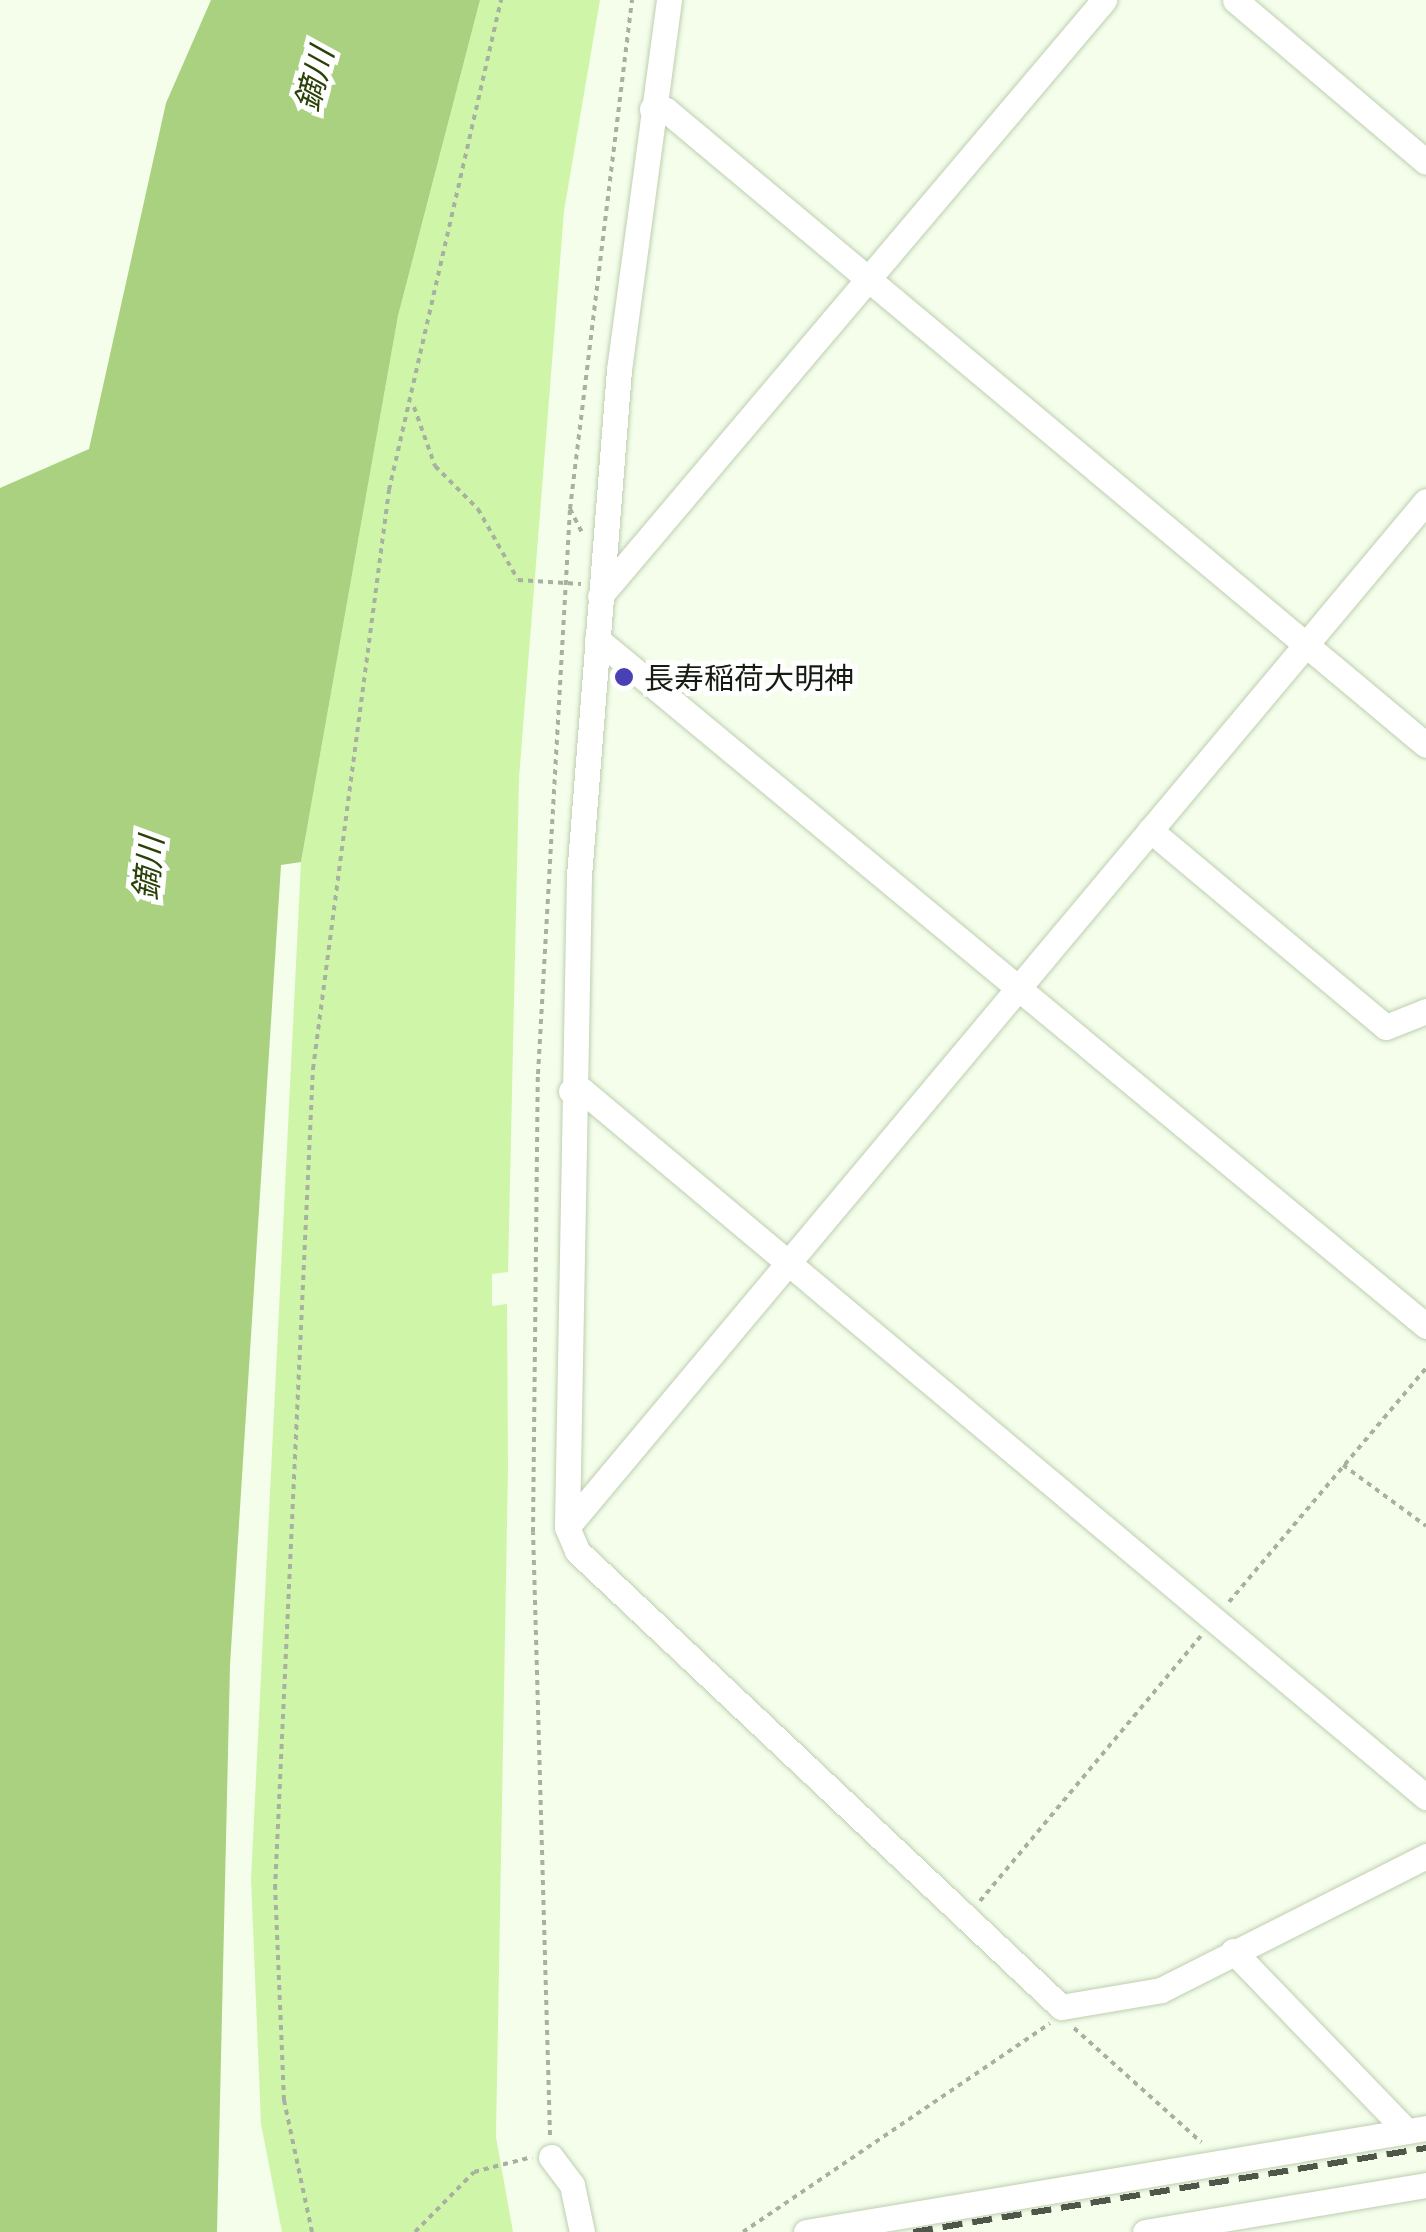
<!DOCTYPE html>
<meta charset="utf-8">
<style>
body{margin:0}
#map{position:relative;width:1426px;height:2232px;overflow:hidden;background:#f4feeb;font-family:Lato,"Noto Sans JP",sans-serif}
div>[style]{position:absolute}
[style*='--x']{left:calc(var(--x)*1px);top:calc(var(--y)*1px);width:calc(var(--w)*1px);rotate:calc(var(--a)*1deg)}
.green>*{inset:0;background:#cff6a8}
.water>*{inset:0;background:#a9d180}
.path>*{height:4px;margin-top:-2px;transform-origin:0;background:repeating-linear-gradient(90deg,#a8b1a1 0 5px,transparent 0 10px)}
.roads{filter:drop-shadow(0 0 2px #beceaf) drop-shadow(0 0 2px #beceaf)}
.minor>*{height:25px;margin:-12.5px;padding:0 12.5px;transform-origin:12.5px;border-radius:12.5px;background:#fff}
.rail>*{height:6px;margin-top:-3px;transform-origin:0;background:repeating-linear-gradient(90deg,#50574a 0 20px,transparent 0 30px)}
.dots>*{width:28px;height:28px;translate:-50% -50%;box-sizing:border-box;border:5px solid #fff;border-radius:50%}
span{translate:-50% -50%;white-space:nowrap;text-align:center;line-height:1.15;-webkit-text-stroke:10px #fff;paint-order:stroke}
.poi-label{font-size:30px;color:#161c11}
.left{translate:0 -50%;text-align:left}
.water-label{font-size:32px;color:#2a4207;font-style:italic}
</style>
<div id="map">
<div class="green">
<div style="clip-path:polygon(480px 0,600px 0,564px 211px,519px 778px,508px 1272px,492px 1274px,492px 1306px,507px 1304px,508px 1468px,496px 2137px,513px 2232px,282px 2232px,261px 2124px,251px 1879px,301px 862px,398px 316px)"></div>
</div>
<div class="water">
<div style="clip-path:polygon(211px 0,480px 0,398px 316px,301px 862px,281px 865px,230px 1665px,217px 2232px,0 2232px,0 488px,89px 449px,166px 103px)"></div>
</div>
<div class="path">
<div style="--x:414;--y:407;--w:63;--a:70.4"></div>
<div style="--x:435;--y:466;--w:61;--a:45"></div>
<div style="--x:478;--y:509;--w:81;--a:60.6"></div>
<div style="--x:518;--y:580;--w:63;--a:3.6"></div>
<div style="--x:570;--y:509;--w:29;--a:63"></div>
<div style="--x:1343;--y:1465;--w:103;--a:36.3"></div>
<div style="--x:1229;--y:1602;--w:306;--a:-49.9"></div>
<div style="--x:980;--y:1901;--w:345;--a:-50.2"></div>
<div style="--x:1074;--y:2028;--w:171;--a:41.9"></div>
<div style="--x:550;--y:2135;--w:603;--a:-91.61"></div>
<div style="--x:533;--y:1532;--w:458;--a:-89.4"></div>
<div style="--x:538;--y:1074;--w:566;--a:-86.76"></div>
<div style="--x:570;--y:509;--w:513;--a:-83.06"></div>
<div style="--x:312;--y:2232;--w:135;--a:-102"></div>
<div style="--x:284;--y:2100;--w:211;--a:-92.4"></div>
<div style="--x:275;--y:1889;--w:821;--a:-87.35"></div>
<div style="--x:313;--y:1069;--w:584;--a:-82.52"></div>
<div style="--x:389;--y:490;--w:503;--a:-77.12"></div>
<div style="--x:415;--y:2232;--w:84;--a:-45.5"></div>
<div style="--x:474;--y:2172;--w:60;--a:-14.5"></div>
<div style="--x:743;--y:2232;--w:371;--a:-34.2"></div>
</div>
<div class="roads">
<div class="minor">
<div style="--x:669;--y:0;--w:373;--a:97.7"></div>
<div style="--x:619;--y:370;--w:508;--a:94.52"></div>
<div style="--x:579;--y:876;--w:651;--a:91.06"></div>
<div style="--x:567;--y:1527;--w:26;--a:67"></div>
<div style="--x:577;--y:1551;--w:665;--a:43.29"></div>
<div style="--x:1061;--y:2007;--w:101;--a:-9.6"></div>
<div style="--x:1161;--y:1990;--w:297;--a:-26.8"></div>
<div style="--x:1235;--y:0;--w:250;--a:40.3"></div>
<div style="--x:652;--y:109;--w:14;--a:4"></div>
<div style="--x:666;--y:110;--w:990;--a:39.88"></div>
<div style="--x:600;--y:596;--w:781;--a:-49.78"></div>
<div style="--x:597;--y:639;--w:1077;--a:39.65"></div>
<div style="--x:1150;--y:830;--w:307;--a:39.9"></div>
<div style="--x:1386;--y:1027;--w:43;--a:-21.8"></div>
<div style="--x:571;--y:1091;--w:12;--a:0"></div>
<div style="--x:583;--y:1091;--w:1100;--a:39.95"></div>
<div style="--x:567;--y:1527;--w:1338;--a:-50.06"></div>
<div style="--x:1233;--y:1951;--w:250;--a:46"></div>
<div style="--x:551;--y:2157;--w:35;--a:53"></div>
<div style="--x:572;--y:2185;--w:48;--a:78"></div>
<div style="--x:806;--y:2232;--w:629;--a:-9.52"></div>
<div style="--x:1145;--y:2232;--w:285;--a:-9.5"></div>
</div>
</div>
<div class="rail">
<div style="--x:913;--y:2232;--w:520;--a:-9.3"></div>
</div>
<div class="dots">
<div style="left:624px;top:677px;background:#4940b6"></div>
</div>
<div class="poi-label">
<span class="left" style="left:644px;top:677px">長寿稲荷大明神</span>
</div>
<div class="water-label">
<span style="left:314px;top:79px;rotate:-75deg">鏑川</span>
<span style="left:148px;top:868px;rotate:-84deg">鏑川</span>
</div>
</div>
